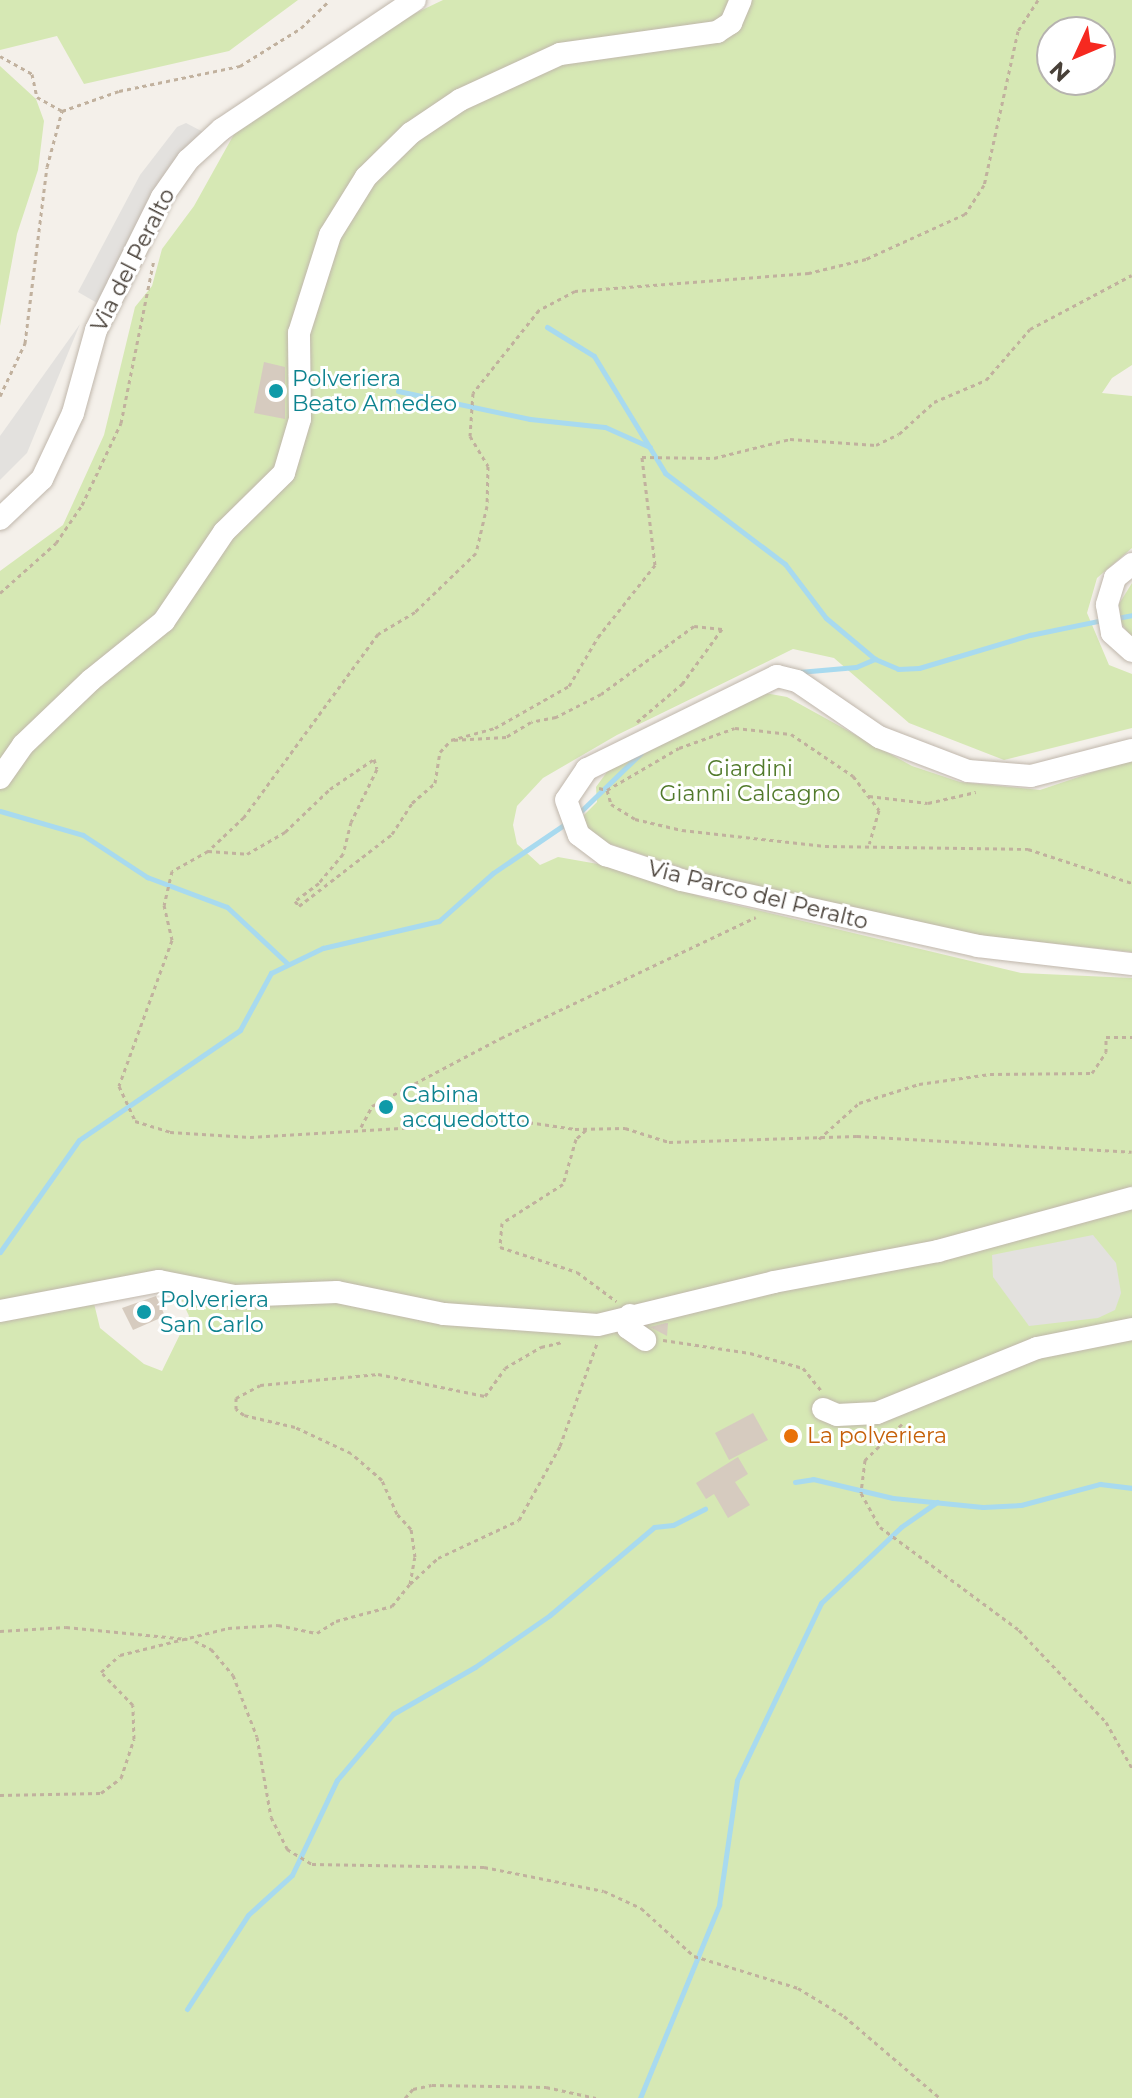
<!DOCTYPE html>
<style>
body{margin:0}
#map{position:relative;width:1132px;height:2098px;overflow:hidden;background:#f4f0ea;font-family:Montserrat,sans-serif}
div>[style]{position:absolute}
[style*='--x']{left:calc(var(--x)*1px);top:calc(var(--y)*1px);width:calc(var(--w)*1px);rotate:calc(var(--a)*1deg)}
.green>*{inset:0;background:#d6e8b4}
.parking>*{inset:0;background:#e3e1de}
.stream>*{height:5px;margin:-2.5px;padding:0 2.5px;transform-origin:2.5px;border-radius:2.5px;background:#a8daef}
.building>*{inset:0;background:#d6cbbf}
.path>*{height:3px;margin-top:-1.5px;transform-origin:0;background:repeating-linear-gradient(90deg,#c1b19e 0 4px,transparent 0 8px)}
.roads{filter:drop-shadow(0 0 2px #c0b7ac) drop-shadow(0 0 2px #c0b7ac)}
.minor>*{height:22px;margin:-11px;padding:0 11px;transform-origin:11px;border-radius:11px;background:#fff}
.dots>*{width:22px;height:22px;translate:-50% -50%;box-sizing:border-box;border:4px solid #fff;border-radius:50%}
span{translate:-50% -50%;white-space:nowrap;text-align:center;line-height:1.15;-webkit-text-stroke:6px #fff;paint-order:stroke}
.street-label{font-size:22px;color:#484038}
.culture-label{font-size:22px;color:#0d838f}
.left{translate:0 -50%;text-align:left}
.park-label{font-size:22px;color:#517a2b}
.food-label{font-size:22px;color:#c56008}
.north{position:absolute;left:1036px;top:16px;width:80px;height:80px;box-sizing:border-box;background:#fff;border:2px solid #b6b3af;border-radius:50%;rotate:226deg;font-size:22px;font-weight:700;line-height:32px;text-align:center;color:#484038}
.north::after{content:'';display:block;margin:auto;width:28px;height:36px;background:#f62920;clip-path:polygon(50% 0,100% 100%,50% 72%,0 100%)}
</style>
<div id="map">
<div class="green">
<div style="clip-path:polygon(0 0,298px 0,229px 51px,84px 84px,57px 36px,0 50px)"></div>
<div style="clip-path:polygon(evenodd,443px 0,1132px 0,1132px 365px,1112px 378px,1102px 393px,1132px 396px,1132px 548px,1097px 578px,1087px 613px,1109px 665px,1132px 674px,1132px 728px,1004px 760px,909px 723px,834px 658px,793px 649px,617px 735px,543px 778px,517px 806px,513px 825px,517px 844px,540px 865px,558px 857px,598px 864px,706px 898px,1021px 973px,1132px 978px,1132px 2098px,0 2098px,0 571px,63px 525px,104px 435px,135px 307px,152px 286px,162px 249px,194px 206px,238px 127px,397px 22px,443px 0,1052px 32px,1100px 32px,1100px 80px,1052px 80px,1052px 32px,443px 0,170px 1275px,189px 1316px,162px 1371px,144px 1364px,100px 1328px,90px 1287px,170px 1275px)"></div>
<div style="clip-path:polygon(0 66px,36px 99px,44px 121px,38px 170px,17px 234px,0 326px)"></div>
<div style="clip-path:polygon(1132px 583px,1132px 638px,1121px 623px,1119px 604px)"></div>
<div style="clip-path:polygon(765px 693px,787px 697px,912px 766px,960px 782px,1040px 790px,1132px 759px,1132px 952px,964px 934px,691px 871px,601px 841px,587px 827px,583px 816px,597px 802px,596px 787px,612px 765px)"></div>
</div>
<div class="parking">
<div style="clip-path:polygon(186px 123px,207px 134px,104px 307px,78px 292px,140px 175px,177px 127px)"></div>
<div style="clip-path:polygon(80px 324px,27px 453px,0 480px,0 436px)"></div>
<div style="clip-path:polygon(1093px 1235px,1116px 1263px,1121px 1293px,1115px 1310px,1098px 1318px,1029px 1326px,993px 1277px,992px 1255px)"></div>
</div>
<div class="stream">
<div style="--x:547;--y:327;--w:55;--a:31.7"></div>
<div style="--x:594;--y:356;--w:137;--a:58.7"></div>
<div style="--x:665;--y:473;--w:151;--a:37.2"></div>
<div style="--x:785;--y:564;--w:68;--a:52.8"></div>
<div style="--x:826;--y:618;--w:64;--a:39.9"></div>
<div style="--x:875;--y:659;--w:25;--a:23"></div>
<div style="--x:898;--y:669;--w:21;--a:-3"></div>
<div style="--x:919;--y:668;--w:116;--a:-16.6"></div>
<div style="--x:1030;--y:635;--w:75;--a:-11.6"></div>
<div style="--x:398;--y:391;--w:135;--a:12"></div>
<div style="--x:530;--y:419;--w:75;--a:6.1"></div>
<div style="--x:605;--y:427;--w:49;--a:24"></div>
<div style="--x:1117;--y:618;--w:15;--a:-11"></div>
<div style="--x:799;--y:672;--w:57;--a:-5"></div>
<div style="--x:856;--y:667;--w:21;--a:-23"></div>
<div style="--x:0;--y:811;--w:86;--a:16.1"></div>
<div style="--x:83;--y:835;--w:77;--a:33.3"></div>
<div style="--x:147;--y:877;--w:85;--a:20.6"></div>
<div style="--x:227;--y:907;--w:83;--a:43.1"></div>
<div style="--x:579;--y:813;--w:86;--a:-44.1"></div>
<div style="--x:0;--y:1252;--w:137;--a:-54.8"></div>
<div style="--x:79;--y:1140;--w:195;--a:-34.3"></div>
<div style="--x:240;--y:1030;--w:65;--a:-61.5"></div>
<div style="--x:271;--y:973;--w:58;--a:-25.7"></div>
<div style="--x:323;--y:948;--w:119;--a:-13.1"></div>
<div style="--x:439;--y:921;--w:72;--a:-41.6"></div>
<div style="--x:493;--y:873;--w:91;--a:-34.2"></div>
<div style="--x:795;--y:1482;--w:18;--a:-9"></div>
<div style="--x:813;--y:1479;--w:82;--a:13.4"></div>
<div style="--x:893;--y:1498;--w:90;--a:5.7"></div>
<div style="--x:983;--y:1507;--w:38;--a:-3"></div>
<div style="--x:1021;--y:1505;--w:82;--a:-14.9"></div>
<div style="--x:1100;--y:1484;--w:32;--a:7"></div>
<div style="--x:187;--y:2009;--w:112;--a:-57"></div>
<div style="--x:248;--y:1915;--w:59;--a:-42.3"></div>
<div style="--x:292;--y:1875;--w:105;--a:-64.7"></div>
<div style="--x:337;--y:1780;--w:87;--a:-49.7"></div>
<div style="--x:393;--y:1714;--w:95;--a:-29.8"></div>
<div style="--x:475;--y:1667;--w:91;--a:-34.7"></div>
<div style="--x:550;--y:1615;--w:136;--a:-40.2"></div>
<div style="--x:654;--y:1527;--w:19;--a:-6"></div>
<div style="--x:673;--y:1525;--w:36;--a:-27"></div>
<div style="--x:640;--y:2098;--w:209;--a:-67.7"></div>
<div style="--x:719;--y:1905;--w:126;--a:-81.8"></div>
<div style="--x:737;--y:1780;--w:196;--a:-64.6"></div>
<div style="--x:821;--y:1603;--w:110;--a:-43.5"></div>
<div style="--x:901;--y:1527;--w:44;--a:-34.8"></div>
</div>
<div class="building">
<div style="clip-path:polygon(264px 362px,285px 367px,285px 419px,254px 413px)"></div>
<div style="clip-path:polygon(156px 1296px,165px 1316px,133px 1330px,122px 1308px)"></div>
<div style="clip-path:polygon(668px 1323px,667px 1336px,650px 1327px,666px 1323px)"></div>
<div style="clip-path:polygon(753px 1413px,768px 1440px,729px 1460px,715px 1433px)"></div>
<div style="clip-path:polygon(738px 1457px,748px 1474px,735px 1482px,750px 1505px,728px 1518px,714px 1494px,706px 1499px,696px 1483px)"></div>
</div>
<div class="path">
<div style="--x:1038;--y:0;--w:37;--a:123"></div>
<div style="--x:1018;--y:31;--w:158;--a:102.4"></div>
<div style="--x:984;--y:185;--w:35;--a:123"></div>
<div style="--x:965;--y:214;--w:109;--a:155.6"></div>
<div style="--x:866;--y:259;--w:59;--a:166.2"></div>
<div style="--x:809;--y:273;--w:235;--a:175.6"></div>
<div style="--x:575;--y:291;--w:41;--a:152.2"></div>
<div style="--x:539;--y:310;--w:106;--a:128.5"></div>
<div style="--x:473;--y:393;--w:43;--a:94"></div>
<div style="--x:470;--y:436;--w:35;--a:59"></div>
<div style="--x:488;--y:466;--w:40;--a:91.4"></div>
<div style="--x:487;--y:506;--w:48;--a:103.2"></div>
<div style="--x:476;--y:553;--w:85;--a:136"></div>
<div style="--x:415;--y:612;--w:43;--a:149.3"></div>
<div style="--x:378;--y:634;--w:227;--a:126.2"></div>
<div style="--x:244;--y:817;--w:50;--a:136.6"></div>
<div style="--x:208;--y:851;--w:41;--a:150.9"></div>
<div style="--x:172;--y:871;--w:35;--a:103"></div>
<div style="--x:164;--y:905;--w:36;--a:77"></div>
<div style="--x:172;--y:940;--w:155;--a:110"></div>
<div style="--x:119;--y:1086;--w:38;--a:65"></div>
<div style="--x:135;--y:1121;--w:37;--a:17"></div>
<div style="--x:170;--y:1132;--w:80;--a:3.6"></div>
<div style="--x:250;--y:1137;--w:271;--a:-3.4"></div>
<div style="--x:521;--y:1121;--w:55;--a:8.4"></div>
<div style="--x:575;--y:1129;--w:50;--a:-1.1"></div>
<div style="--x:625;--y:1128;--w:46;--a:17.7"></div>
<div style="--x:669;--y:1142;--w:188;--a:-1.8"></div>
<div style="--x:857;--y:1136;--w:275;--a:3.3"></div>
<div style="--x:0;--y:56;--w:37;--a:29"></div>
<div style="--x:32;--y:74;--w:24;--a:78"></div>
<div style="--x:37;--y:97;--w:29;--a:29"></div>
<div style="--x:0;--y:396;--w:59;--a:-64.7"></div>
<div style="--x:25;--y:343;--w:177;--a:-82.9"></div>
<div style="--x:47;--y:167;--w:58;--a:-75"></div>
<div style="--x:62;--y:111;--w:60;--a:-19.3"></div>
<div style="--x:119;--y:91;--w:124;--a:-11.7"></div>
<div style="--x:240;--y:66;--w:72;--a:-31.9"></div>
<div style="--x:301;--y:28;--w:40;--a:-44"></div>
<div style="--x:0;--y:593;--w:75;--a:-41.8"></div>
<div style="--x:56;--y:543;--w:46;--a:-55.6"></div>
<div style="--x:82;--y:505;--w:91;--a:-64.6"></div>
<div style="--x:121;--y:423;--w:167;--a:-78.6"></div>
<div style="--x:637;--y:722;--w:59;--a:-40.2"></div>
<div style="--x:682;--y:684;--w:68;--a:-54"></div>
<div style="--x:722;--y:629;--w:28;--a:-174"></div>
<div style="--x:694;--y:626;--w:115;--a:143.8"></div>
<div style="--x:601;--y:694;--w:51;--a:152.9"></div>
<div style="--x:556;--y:717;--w:25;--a:169"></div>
<div style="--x:531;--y:722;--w:29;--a:149"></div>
<div style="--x:506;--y:737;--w:55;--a:176.9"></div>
<div style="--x:451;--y:740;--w:46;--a:-15.3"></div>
<div style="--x:495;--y:728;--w:85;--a:-29.6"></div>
<div style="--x:569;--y:686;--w:57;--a:-59.4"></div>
<div style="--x:598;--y:637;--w:92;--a:-51.6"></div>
<div style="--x:655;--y:565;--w:109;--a:-96.9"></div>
<div style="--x:642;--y:457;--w:72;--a:0.8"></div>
<div style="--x:714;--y:458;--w:78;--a:-14"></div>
<div style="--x:790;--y:439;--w:86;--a:4"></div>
<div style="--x:876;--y:445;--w:25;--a:-26"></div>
<div style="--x:899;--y:434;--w:47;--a:-42.4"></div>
<div style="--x:934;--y:402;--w:56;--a:-22.9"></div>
<div style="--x:986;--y:380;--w:67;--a:-49.2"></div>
<div style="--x:1030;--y:329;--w:115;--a:-27.9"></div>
<div style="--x:599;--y:788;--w:8;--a:14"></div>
<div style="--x:607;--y:790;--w:15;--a:74"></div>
<div style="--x:611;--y:804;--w:28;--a:32"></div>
<div style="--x:635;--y:819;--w:48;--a:13.2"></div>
<div style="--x:682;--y:830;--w:144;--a:6.4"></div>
<div style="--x:825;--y:846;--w:203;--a:0.8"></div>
<div style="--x:1028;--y:849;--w:109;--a:18.1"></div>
<div style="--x:607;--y:790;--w:83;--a:-30.3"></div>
<div style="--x:679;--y:748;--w:59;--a:-19.7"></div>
<div style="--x:735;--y:728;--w:56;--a:6.1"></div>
<div style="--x:791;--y:734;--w:75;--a:34.1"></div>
<div style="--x:853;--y:776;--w:43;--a:52.6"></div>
<div style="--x:879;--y:810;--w:35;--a:106"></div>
<div style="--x:869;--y:796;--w:59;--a:6.8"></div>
<div style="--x:928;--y:803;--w:49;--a:-12.9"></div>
<div style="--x:208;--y:851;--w:39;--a:4"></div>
<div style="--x:247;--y:854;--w:44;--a:-30.1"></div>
<div style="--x:285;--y:832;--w:62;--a:-43.7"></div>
<div style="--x:330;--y:789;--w:53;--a:-34.3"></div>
<div style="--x:374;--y:759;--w:10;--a:73"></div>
<div style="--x:377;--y:769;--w:59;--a:116.1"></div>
<div style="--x:351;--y:822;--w:33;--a:104"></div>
<div style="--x:343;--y:854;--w:38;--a:130"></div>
<div style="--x:319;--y:883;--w:30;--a:143"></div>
<div style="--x:295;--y:901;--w:6;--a:51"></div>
<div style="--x:299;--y:906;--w:118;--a:-37.7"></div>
<div style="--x:392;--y:834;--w:37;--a:-57"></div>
<div style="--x:412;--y:803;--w:30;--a:-41"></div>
<div style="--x:435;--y:783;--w:31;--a:-81"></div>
<div style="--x:440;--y:752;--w:16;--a:-47"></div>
<div style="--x:361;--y:1127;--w:24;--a:-62"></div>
<div style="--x:372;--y:1106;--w:146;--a:-27.8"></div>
<div style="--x:501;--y:1038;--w:282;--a:-25.4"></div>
<div style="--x:586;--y:1130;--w:13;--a:138"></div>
<div style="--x:576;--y:1139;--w:47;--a:106.1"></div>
<div style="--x:563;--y:1184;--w:72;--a:147.4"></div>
<div style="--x:502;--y:1223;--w:24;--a:95"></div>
<div style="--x:500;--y:1247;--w:81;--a:18"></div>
<div style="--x:577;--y:1272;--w:49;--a:36.6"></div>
<div style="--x:819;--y:1139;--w:54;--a:-42"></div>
<div style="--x:859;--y:1103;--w:63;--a:-17.6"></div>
<div style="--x:919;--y:1084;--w:72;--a:-8"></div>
<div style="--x:990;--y:1074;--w:102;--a:-0.6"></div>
<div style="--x:1092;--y:1073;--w:25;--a:-56"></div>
<div style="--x:1106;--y:1052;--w:15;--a:-90"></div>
<div style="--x:1106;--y:1037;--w:26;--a:0"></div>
<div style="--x:663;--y:1340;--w:88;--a:8.5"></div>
<div style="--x:750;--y:1353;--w:55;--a:15.8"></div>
<div style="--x:803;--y:1368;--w:28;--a:51"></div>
<div style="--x:902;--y:1424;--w:52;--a:135.8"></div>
<div style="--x:865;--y:1460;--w:33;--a:97"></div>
<div style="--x:861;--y:1493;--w:39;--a:61"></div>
<div style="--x:880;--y:1527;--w:173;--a:36.5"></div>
<div style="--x:1019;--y:1630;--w:127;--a:46.6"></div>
<div style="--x:1106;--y:1722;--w:53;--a:60.5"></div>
<div style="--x:410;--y:1584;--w:38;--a:-43"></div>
<div style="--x:438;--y:1558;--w:89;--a:-25.1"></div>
<div style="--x:519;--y:1520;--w:85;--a:-61"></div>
<div style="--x:560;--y:1446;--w:109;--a:-70.2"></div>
<div style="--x:0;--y:1631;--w:66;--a:-3.5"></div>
<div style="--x:66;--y:1627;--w:122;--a:5.7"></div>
<div style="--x:195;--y:1641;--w:18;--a:27"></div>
<div style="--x:211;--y:1649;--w:34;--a:50"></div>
<div style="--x:233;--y:1675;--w:66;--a:68.8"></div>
<div style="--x:257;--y:1737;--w:81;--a:80.1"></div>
<div style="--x:271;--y:1817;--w:36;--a:63"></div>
<div style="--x:287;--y:1849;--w:29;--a:31"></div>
<div style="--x:312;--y:1864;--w:172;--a:1"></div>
<div style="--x:484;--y:1867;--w:122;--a:11.3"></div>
<div style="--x:604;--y:1891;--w:41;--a:24.7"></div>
<div style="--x:641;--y:1908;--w:72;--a:42.2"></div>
<div style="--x:694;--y:1956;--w:109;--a:17.1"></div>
<div style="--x:798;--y:1988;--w:54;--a:31.3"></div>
<div style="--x:844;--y:2016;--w:126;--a:40.5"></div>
<div style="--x:0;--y:1795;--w:101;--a:-1.1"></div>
<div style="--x:101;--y:1793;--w:25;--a:-37"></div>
<div style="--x:121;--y:1778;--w:41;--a:-71.6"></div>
<div style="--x:134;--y:1739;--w:34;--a:-92"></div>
<div style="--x:133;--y:1705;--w:46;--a:-134.1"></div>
<div style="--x:101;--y:1672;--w:25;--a:-42"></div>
<div style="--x:120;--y:1655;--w:111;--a:-14"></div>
<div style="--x:228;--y:1628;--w:50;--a:-3.4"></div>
<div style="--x:278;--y:1625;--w:40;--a:12"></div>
<div style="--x:317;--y:1633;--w:22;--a:-32"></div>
<div style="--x:336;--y:1621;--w:58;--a:-15"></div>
<div style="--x:392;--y:1606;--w:28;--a:-51"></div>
<div style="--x:410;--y:1584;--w:27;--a:-80"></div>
<div style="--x:415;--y:1557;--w:28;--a:-98"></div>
<div style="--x:411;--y:1529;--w:21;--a:-133"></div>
<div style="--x:397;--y:1514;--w:37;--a:-114"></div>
<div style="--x:382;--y:1480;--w:41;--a:-138.9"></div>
<div style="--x:351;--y:1453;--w:62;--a:-155.1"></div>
<div style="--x:295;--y:1427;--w:52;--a:-166.8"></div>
<div style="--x:244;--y:1415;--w:10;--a:-143"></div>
<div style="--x:236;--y:1409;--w:11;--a:-90"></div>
<div style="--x:236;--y:1398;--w:27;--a:-28"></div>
<div style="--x:260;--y:1385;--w:119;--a:-5.3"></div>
<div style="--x:378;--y:1374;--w:109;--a:11.6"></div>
<div style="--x:485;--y:1396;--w:34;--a:-54"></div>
<div style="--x:505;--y:1368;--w:42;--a:-30.3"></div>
<div style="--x:541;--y:1347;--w:22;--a:-13"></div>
<div style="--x:405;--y:2098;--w:12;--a:-48"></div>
<div style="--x:413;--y:2089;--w:19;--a:-12"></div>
<div style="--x:432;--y:2085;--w:114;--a:1"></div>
<div style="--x:546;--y:2087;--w:51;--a:12.4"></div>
</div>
<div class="roads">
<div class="minor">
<div style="--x:0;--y:519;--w:58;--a:-43.6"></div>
<div style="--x:42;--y:479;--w:73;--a:-64.8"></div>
<div style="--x:73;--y:413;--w:86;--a:-74.5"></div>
<div style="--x:96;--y:330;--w:148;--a:-63.6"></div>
<div style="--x:162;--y:197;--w:45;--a:-54.9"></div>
<div style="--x:188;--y:160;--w:46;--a:-42.4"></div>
<div style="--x:222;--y:129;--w:232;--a:-33.8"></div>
<div style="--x:1132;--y:564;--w:22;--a:141"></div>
<div style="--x:1115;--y:578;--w:28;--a:107"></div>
<div style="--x:1107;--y:605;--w:28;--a:80"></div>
<div style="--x:1112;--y:633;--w:27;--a:42"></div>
<div style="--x:1132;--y:750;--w:104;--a:165.6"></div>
<div style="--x:1031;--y:776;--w:63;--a:-175.5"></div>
<div style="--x:968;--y:771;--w:95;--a:-159.1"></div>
<div style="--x:879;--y:737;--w:99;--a:-145.7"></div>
<div style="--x:797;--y:681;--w:21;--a:-166"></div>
<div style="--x:777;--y:676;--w:212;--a:153.9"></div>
<div style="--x:587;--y:769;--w:37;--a:124"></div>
<div style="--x:566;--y:800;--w:37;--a:70"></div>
<div style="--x:579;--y:835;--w:34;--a:37"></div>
<div style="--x:606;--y:855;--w:79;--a:18.4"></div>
<div style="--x:681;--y:880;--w:304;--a:12.5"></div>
<div style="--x:978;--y:946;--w:155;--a:6.7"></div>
<div style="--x:0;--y:778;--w:40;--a:-55.1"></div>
<div style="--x:23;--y:745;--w:94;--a:-43.7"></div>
<div style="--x:91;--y:680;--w:94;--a:-38.9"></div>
<div style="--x:164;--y:621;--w:107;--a:-56"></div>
<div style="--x:224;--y:532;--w:84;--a:-44.5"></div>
<div style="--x:284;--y:473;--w:56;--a:-73.5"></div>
<div style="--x:300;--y:419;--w:86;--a:-90.7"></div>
<div style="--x:299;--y:333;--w:103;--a:-72.4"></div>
<div style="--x:330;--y:235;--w:68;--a:-58.2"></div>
<div style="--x:366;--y:177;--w:63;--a:-44.4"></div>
<div style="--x:411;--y:133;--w:59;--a:-34"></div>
<div style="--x:460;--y:100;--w:110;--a:-24.7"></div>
<div style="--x:560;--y:54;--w:159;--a:-8"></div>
<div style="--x:717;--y:32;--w:17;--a:-33"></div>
<div style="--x:731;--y:23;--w:25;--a:-67"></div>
<div style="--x:0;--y:1311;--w:162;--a:-10.7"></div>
<div style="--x:159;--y:1281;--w:77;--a:11.2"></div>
<div style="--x:235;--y:1296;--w:102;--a:-2.2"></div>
<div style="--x:337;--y:1292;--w:109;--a:11.6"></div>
<div style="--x:444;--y:1314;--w:154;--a:4.1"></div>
<div style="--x:598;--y:1325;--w:181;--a:-13.7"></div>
<div style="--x:774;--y:1282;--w:167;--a:-10.7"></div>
<div style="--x:938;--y:1251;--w:201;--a:-15.3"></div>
<div style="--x:630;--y:1315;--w:13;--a:99"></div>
<div style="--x:628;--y:1328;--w:21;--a:35"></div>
<div style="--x:823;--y:1409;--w:15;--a:23"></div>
<div style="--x:837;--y:1415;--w:40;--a:-2.9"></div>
<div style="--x:877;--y:1413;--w:173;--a:-22.1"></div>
<div style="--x:1037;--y:1348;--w:97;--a:-11.3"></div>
</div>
</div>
<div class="dots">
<div style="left:276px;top:391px;background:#0f9aa8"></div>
<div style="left:386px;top:1107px;background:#0f9aa8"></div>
<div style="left:144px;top:1312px;background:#0f9aa8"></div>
<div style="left:791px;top:1436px;background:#e8710a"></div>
</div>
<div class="street-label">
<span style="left:133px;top:260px;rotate:-63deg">Via del Peralto</span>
<span style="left:758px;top:895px;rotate:14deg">Via Parco del Peralto</span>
</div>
<div class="culture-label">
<span class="left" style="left:292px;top:391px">Polveriera<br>Beato Amedeo</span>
<span class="left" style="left:402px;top:1107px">Cabina<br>acquedotto</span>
<span class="left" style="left:160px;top:1312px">Polveriera<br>San Carlo</span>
</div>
<div class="park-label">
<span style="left:750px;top:781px">Giardini<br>Gianni Calcagno</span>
</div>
<div class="food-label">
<span class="left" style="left:807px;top:1436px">La polveriera</span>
</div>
<div class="north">N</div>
</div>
